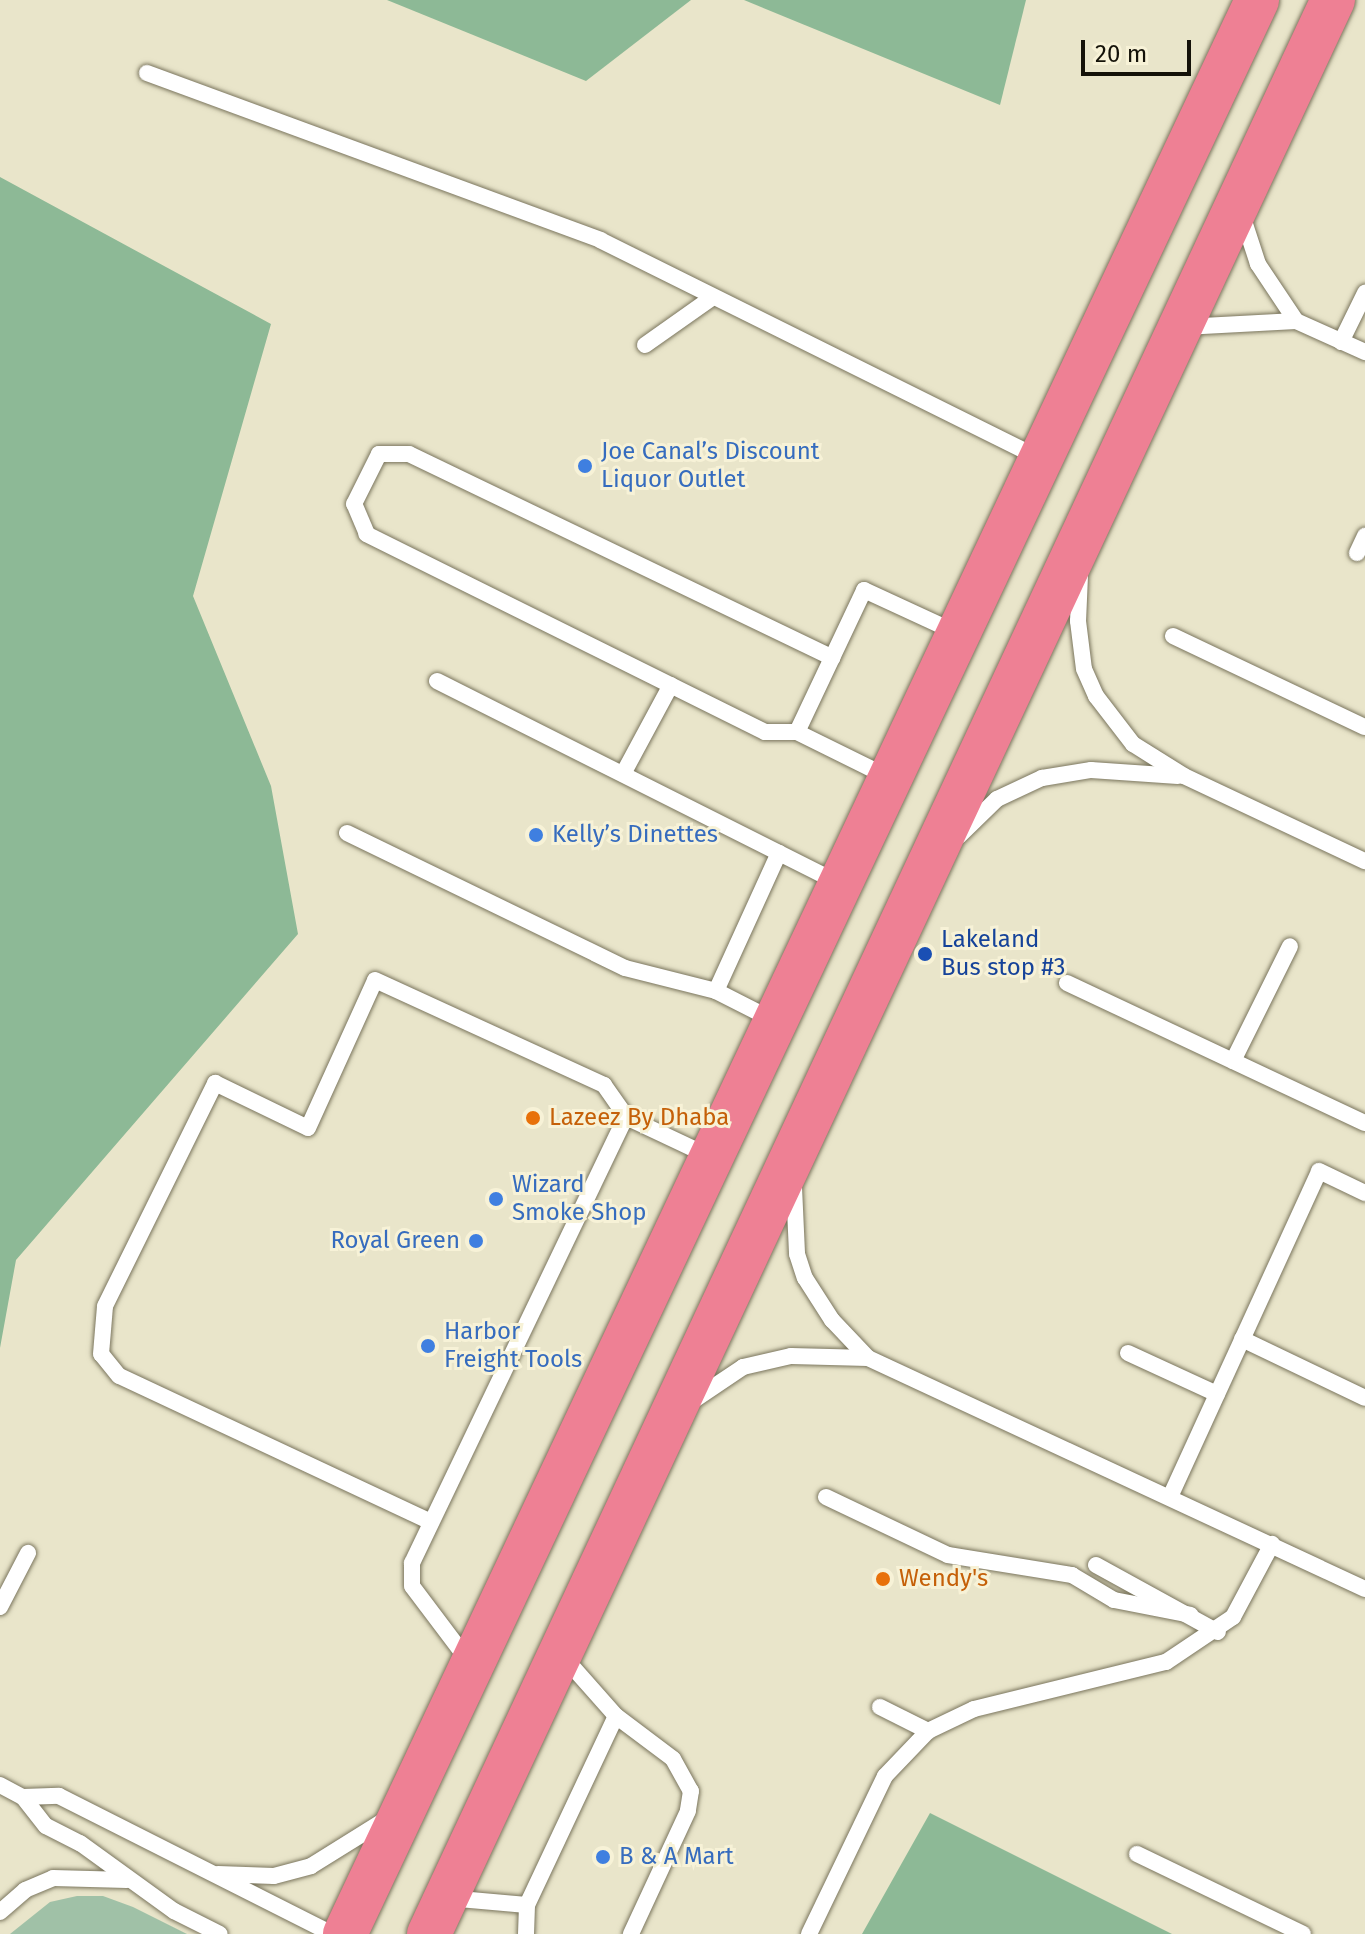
<!DOCTYPE html>
<meta charset="utf-8">
<style>
body{margin:0}
#map{position:relative;width:1365px;height:1934px;overflow:hidden;background:#e9e5ca;font-family:"Fira Sans",sans-serif}
div>[style]{position:absolute}
[style*='--x']{left:calc(var(--x)*1px);top:calc(var(--y)*1px);width:calc(var(--w)*1px);rotate:calc(var(--a)*1deg)}
.green>*{inset:0;background:#a0c1a7}
.forest>*{inset:0;background:#8db996}
.roads{filter:drop-shadow(0 0 2px #7a755d) drop-shadow(0 0 2px #7a755d)}
.service>*{height:16px;margin:-8px;padding:0 8px;transform-origin:8px;border-radius:8px;background:#fff}
.trunk>*{height:44px;margin:-22px;padding:0 22px;transform-origin:22px;border-radius:22px;background:#ee8094}
.dots>*{width:22px;height:22px;translate:-50% -50%;box-sizing:border-box;border:4px solid #f7f2d7;border-radius:50%}
span{translate:-50% -50%;white-space:nowrap;text-align:center;line-height:1.15;-webkit-text-stroke:6px #f7f2d7;paint-order:stroke}
.shop-label{font-size:24px;color:#366cbe}
.left{translate:0 -50%;text-align:left}
.right{translate:-100% -50%;text-align:right}
.transit-label{font-size:24px;color:#164399}
.food-label{font-size:24px;color:#c56008}
.scale{position:absolute;left:1081px;top:40px;width:110px;height:36px;box-sizing:border-box;border:4px solid #141209;border-top:0;padding-left:10px;font-size:24px;line-height:28px;white-space:nowrap;color:#141209;-webkit-text-stroke:6px #f7f2d7;paint-order:stroke}
</style>
<div id="map">
<div class="green">
<div style="clip-path:polygon(77px 1896px,103px 1896px,133px 1907px,187px 1934px,10px 1934px,50px 1902px)"></div>
</div>
<div class="forest">
<div style="clip-path:polygon(387px 0,691px 0,586px 81px)"></div>
<div style="clip-path:polygon(744px 0,1026px 0,1000px 105px)"></div>
<div style="clip-path:polygon(0 177px,271px 324px,193px 596px,271px 786px,298px 934px,16px 1260px,0 1348px)"></div>
<div style="clip-path:polygon(930px 1813px,1172px 1934px,862px 1934px)"></div>
</div>
<div class="roads">
<div class="service">
<div style="--x:147;--y:73;--w:483;--a:20.2"></div>
<div style="--x:600;--y:240;--w:490;--a:26.4"></div>
<div style="--x:1296;--y:321;--w:76;--a:24.2"></div>
<div style="--x:1184;--y:327;--w:112;--a:-3.1"></div>
<div style="--x:1296;--y:321;--w:69;--a:-123.7"></div>
<div style="--x:1258;--y:264;--w:52;--a:-108.1"></div>
<div style="--x:1341;--y:342;--w:55;--a:-63.9"></div>
<div style="--x:645;--y:345;--w:83;--a:-35.2"></div>
<div style="--x:1357;--y:553;--w:19;--a:-65"></div>
<div style="--x:1080;--y:576;--w:45;--a:92.5"></div>
<div style="--x:1078;--y:621;--w:48;--a:82.9"></div>
<div style="--x:1084;--y:669;--w:30;--a:66"></div>
<div style="--x:1096;--y:696;--w:61;--a:52.4"></div>
<div style="--x:1133;--y:744;--w:60;--a:32.1"></div>
<div style="--x:1184;--y:776;--w:200;--a:25.2"></div>
<div style="--x:1173;--y:636;--w:212;--a:25.4"></div>
<div style="--x:437;--y:681;--w:450;--a:26.7"></div>
<div style="--x:797;--y:732;--w:32;--a:180"></div>
<div style="--x:765;--y:732;--w:445;--a:-153.6"></div>
<div style="--x:367;--y:534;--w:33;--a:-113"></div>
<div style="--x:354;--y:504;--w:56;--a:-63.4"></div>
<div style="--x:379;--y:454;--w:30;--a:0"></div>
<div style="--x:409;--y:454;--w:470;--a:25.7"></div>
<div style="--x:623;--y:774;--w:101;--a:-61.7"></div>
<div style="--x:888;--y:777;--w:102;--a:-153.7"></div>
<div style="--x:797;--y:732;--w:157;--a:-64.7"></div>
<div style="--x:864;--y:590;--w:102;--a:24.8"></div>
<div style="--x:347;--y:833;--w:309;--a:25.9"></div>
<div style="--x:625;--y:968;--w:94;--a:14.2"></div>
<div style="--x:716;--y:991;--w:66;--a:27"></div>
<div style="--x:959;--y:836;--w:53;--a:-44.2"></div>
<div style="--x:997;--y:799;--w:50;--a:-25"></div>
<div style="--x:1042;--y:778;--w:50;--a:-9.3"></div>
<div style="--x:1091;--y:770;--w:87;--a:3.9"></div>
<div style="--x:1067;--y:983;--w:329;--a:25.2"></div>
<div style="--x:716;--y:991;--w:152;--a:-65.5"></div>
<div style="--x:1233;--y:1061;--w:128;--a:-63.6"></div>
<div style="--x:794;--y:1187;--w:67;--a:87.4"></div>
<div style="--x:797;--y:1254;--w:25;--a:72"></div>
<div style="--x:805;--y:1278;--w:50;--a:57.3"></div>
<div style="--x:832;--y:1320;--w:52;--a:46.5"></div>
<div style="--x:1242;--y:1339;--w:136;--a:25.6"></div>
<div style="--x:1128;--y:1353;--w:98;--a:24.7"></div>
<div style="--x:694;--y:1400;--w:59;--a:-34"></div>
<div style="--x:743;--y:1367;--w:49;--a:-12.9"></div>
<div style="--x:791;--y:1356;--w:77;--a:1.5"></div>
<div style="--x:868;--y:1358;--w:548;--a:24.93"></div>
<div style="--x:826;--y:1497;--w:135;--a:25.4"></div>
<div style="--x:948;--y:1555;--w:126;--a:9.2"></div>
<div style="--x:1072;--y:1575;--w:49;--a:30.8"></div>
<div style="--x:1114;--y:1600;--w:78;--a:11"></div>
<div style="--x:1170;--y:1497;--w:358;--a:-65.4"></div>
<div style="--x:1319;--y:1171;--w:51;--a:25.6"></div>
<div style="--x:431;--y:1522;--w:344;--a:-154.9"></div>
<div style="--x:119;--y:1376;--w:28;--a:-129"></div>
<div style="--x:101;--y:1354;--w:48;--a:-85.2"></div>
<div style="--x:105;--y:1306;--w:249;--a:-63.7"></div>
<div style="--x:215;--y:1083;--w:103;--a:25.8"></div>
<div style="--x:308;--y:1128;--w:162;--a:-65.6"></div>
<div style="--x:375;--y:980;--w:252;--a:24.6"></div>
<div style="--x:604;--y:1085;--w:39;--a:55"></div>
<div style="--x:626;--y:1117;--w:94;--a:25.2"></div>
<div style="--x:1096;--y:1565;--w:139;--a:28.8"></div>
<div style="--x:0;--y:1607;--w:61;--a:-62.6"></div>
<div style="--x:470;--y:1663;--w:96;--a:-127"></div>
<div style="--x:412;--y:1586;--w:23;--a:-90"></div>
<div style="--x:412;--y:1563;--w:495;--a:-64.4"></div>
<div style="--x:880;--y:1707;--w:54;--a:26.6"></div>
<div style="--x:616;--y:1716;--w:71;--a:37"></div>
<div style="--x:673;--y:1759;--w:37;--a:61"></div>
<div style="--x:691;--y:1791;--w:20;--a:99"></div>
<div style="--x:688;--y:1811;--w:136;--a:114.9"></div>
<div style="--x:0;--y:1785;--w:26;--a:28"></div>
<div style="--x:23;--y:1797;--w:37;--a:52"></div>
<div style="--x:46;--y:1826;--w:38;--a:27"></div>
<div style="--x:80;--y:1843;--w:116;--a:35.9"></div>
<div style="--x:174;--y:1911;--w:51;--a:26.6"></div>
<div style="--x:23;--y:1797;--w:36;--a:-2"></div>
<div style="--x:59;--y:1796;--w:306;--a:26.8"></div>
<div style="--x:1137;--y:1854;--w:184;--a:25.7"></div>
<div style="--x:218;--y:1874;--w:56;--a:2"></div>
<div style="--x:274;--y:1876;--w:38;--a:-15"></div>
<div style="--x:311;--y:1866;--w:91;--a:-31.9"></div>
<div style="--x:448;--y:1898;--w:79;--a:5.1"></div>
<div style="--x:0;--y:1912;--w:33;--a:-41"></div>
<div style="--x:25;--y:1890;--w:30;--a:-23"></div>
<div style="--x:53;--y:1878;--w:74;--a:1.5"></div>
<div style="--x:526;--y:1934;--w:29;--a:-88"></div>
<div style="--x:527;--y:1905;--w:209;--a:-64.8"></div>
<div style="--x:616;--y:1716;--w:80;--a:-131.5"></div>
<div style="--x:809;--y:1934;--w:175;--a:-64.3"></div>
<div style="--x:885;--y:1776;--w:62;--a:-46.3"></div>
<div style="--x:928;--y:1731;--w:51;--a:-25.6"></div>
<div style="--x:974;--y:1709;--w:198;--a:-13.8"></div>
<div style="--x:1166;--y:1662;--w:81;--a:-33.9"></div>
<div style="--x:1233;--y:1617;--w:83;--a:-61.9"></div>
</div>
<div class="trunk">
<div style="--x:345;--y:1934;--w:2138;--a:-64.75"></div>
<div style="--x:429;--y:1934;--w:2135;--a:-64.95"></div>
</div>
</div>
<div class="dots">
<div style="left:585px;top:466px;background:#3f7fe0"></div>
<div style="left:536px;top:835px;background:#3f7fe0"></div>
<div style="left:925px;top:954px;background:#1a4fb4"></div>
<div style="left:533px;top:1118px;background:#e8710a"></div>
<div style="left:496px;top:1199px;background:#3f7fe0"></div>
<div style="left:476px;top:1241px;background:#3f7fe0"></div>
<div style="left:428px;top:1346px;background:#3f7fe0"></div>
<div style="left:883px;top:1579px;background:#e8710a"></div>
<div style="left:603px;top:1857px;background:#3f7fe0"></div>
</div>
<div class="shop-label">
<span class="left" style="left:601px;top:466px">Joe Canal’s Discount<br>Liquor Outlet</span>
<span class="left" style="left:552px;top:835px">Kelly’s Dinettes</span>
<span class="left" style="left:512px;top:1199px">Wizard<br>Smoke Shop</span>
<span class="right" style="left:460px;top:1241px">Royal Green</span>
<span class="left" style="left:444px;top:1346px">Harbor<br>Freight Tools</span>
<span class="left" style="left:619px;top:1857px">B &amp; A Mart</span>
</div>
<div class="transit-label">
<span class="left" style="left:941px;top:954px">Lakeland<br>Bus stop #3</span>
</div>
<div class="food-label">
<span class="left" style="left:549px;top:1118px">Lazeez By Dhaba</span>
<span class="left" style="left:899px;top:1579px">Wendy's</span>
</div>
<div class="scale">20 m</div>
</div>
